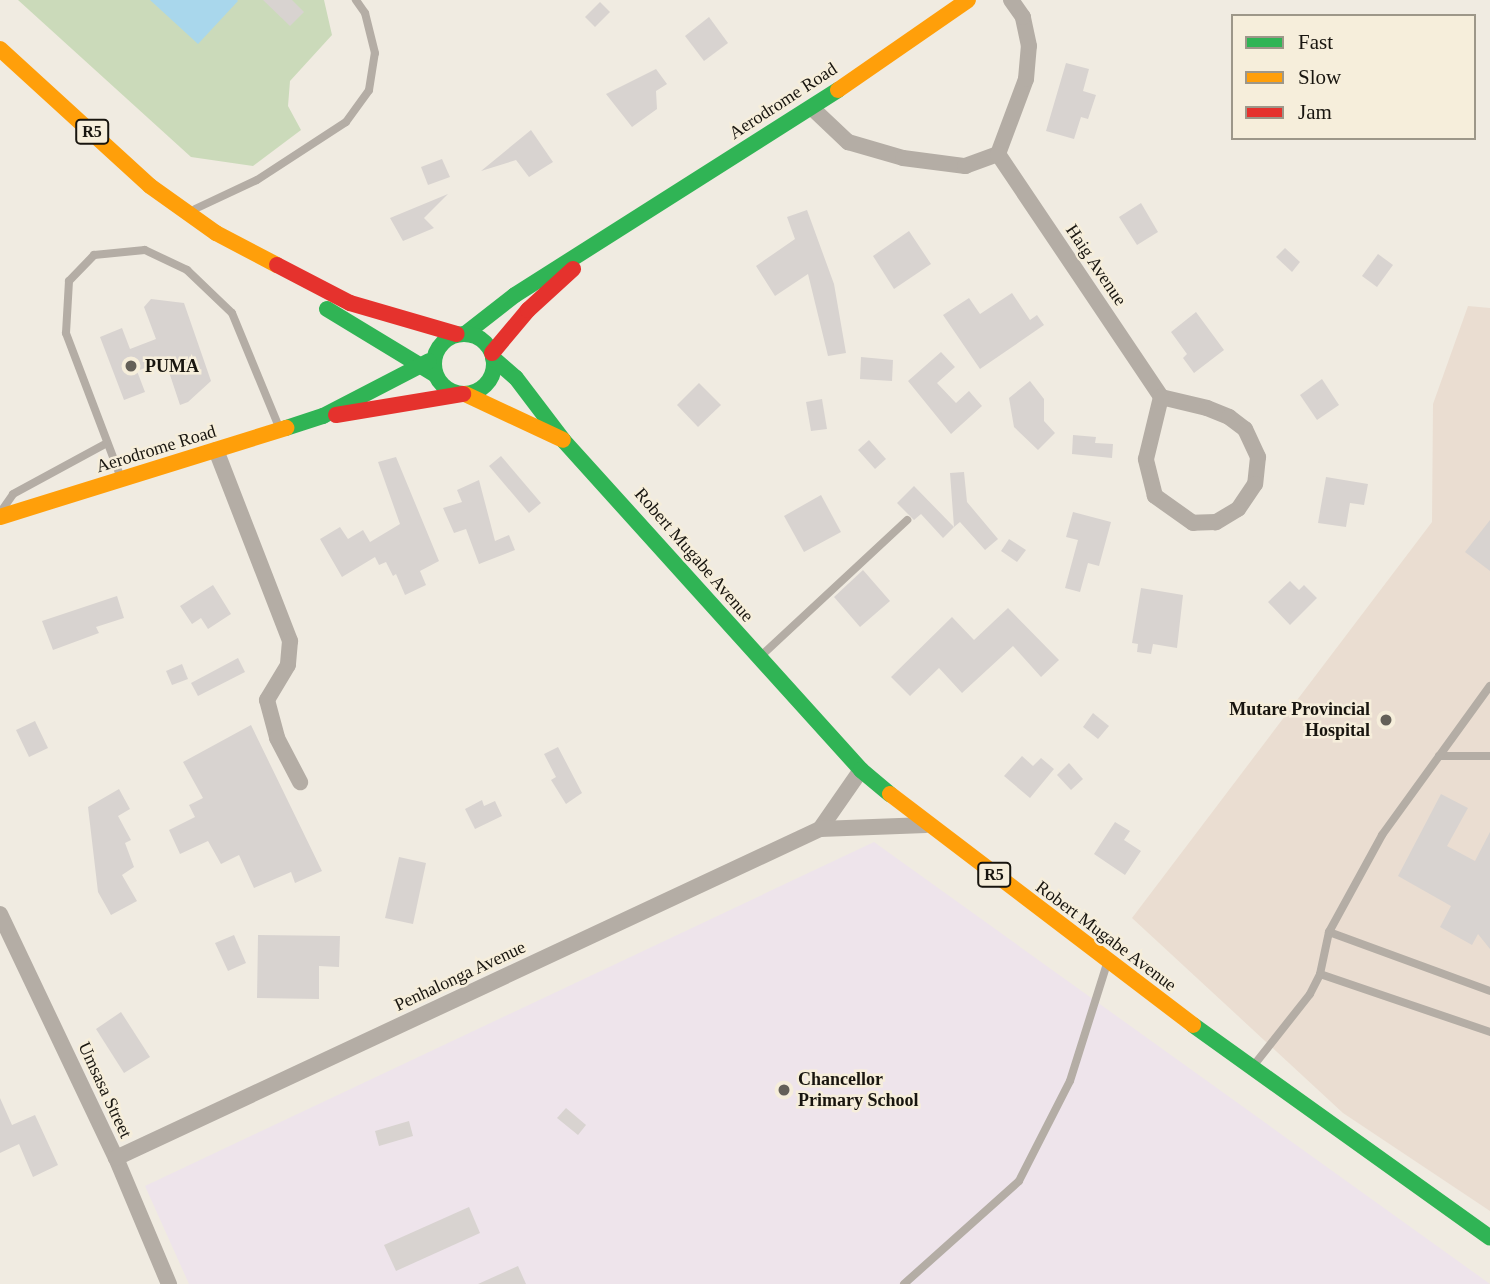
<!DOCTYPE html>
<style>
body{margin:0}
#map{position:relative;width:1490px;height:1284px;overflow:hidden;background:#f0ebe1;font-family:Georgia,serif}
div>[style]{position:absolute}
[style*='--x']{left:calc(var(--x)*1px);top:calc(var(--y)*1px);width:calc(var(--w)*1px);rotate:calc(var(--a)*1deg)}
.education>*{inset:0;background:#eee4eb}
.medical>*{inset:0;background:#eaddd1}
.green>*{inset:0;background:#cbdaba}
.water>*{inset:0;background:#a9d7ec}
.building>*{inset:0;background:#d8d3d0}
.lane>*{height:8px;margin:-4px;padding:0 4px;transform-origin:4px;border-radius:4px;background:#b4ada5}
.street>*{height:16px;margin:-8px;padding:0 8px;transform-origin:8px;border-radius:8px;background:#b4ada5}
.fast>*{height:16px;margin:-8px;padding:0 8px;transform-origin:8px;border-radius:8px;background:#30b455}
.fast>.ring{margin:-8px;padding:0;box-sizing:content-box;background:none;border:16px solid #30b455;border-radius:50%}
.slow>*{height:16px;margin:-8px;padding:0 8px;transform-origin:8px;border-radius:8px;background:#ff9f0a}
.jam>*{height:16px;margin:-8px;padding:0 8px;transform-origin:8px;border-radius:8px;background:#e5322d}
.dots>*{width:19px;height:19px;translate:-50% -50%;box-sizing:border-box;border:4px solid #f6eedb;border-radius:50%}
span{translate:-50% -50%;white-space:nowrap;text-align:center;line-height:1.15;-webkit-text-stroke:5px #f6eedb;paint-order:stroke}
.shield-label span{padding:2px 5px;background:#f6eedb;border:2px solid;border-radius:5px;-webkit-text-stroke-width:0}
.shield-label{font-size:16px;color:#18150f;font-weight:700}
.street-label{font-size:18px;color:#18150f}
.poi-label{font-size:18px;color:#18150f;font-weight:700}
.left{translate:0 -50%;text-align:left}
.right{translate:-100% -50%;text-align:right}
.legend{position:absolute;left:1231px;top:14px;width:245px;height:126px;box-sizing:border-box;background:#f6eedb;border:2px solid #9d9789;margin:0;padding:9px 12px;list-style:none;font-size:21px;color:#18150f}
.legend li{display:flex;align-items:center;gap:14px;height:35px}
.legend b{width:35px;border:2px solid #9d9789}
</style>
<div id="map">
<div class="education">
<div style="clip-path:polygon(874px 842px,1490px 1284px,189px 1284px,145px 1186px)"></div>
</div>
<div class="medical">
<div style="clip-path:polygon(1468px 306px,1490px 308px,1490px 1211px,1343px 1113px,1132px 918px,1432px 522px,1433px 404px)"></div>
</div>
<div class="green">
<div style="clip-path:polygon(18px 0,324px 0,332px 35px,290px 81px,288px 106px,301px 130px,253px 166px,191px 157px)"></div>
</div>
<div class="water">
<div style="clip-path:polygon(150px 0,237px 0,238px 1px,198px 44px)"></div>
</div>
<div class="building">
<div style="clip-path:polygon(263px 0,292px 0,304px 12px,290px 26px)"></div>
<div style="clip-path:polygon(600px 2px,610px 12px,595px 27px,585px 17px)"></div>
<div style="clip-path:polygon(709px 17px,728px 43px,704px 61px,685px 36px)"></div>
<div style="clip-path:polygon(1066px 63px,1089px 69px,1083px 91px,1096px 95px,1088px 119px,1081px 117px,1074px 139px,1046px 131px)"></div>
<div style="clip-path:polygon(656px 69px,667px 84px,656px 91px,657px 109px,632px 127px,606px 94px)"></div>
<div style="clip-path:polygon(531px 130px,553px 162px,529px 177px,516px 160px,481px 171px)"></div>
<div style="clip-path:polygon(442px 159px,450px 177px,428px 185px,421px 167px)"></div>
<div style="clip-path:polygon(448px 194px,424px 218px,434px 228px,403px 241px,390px 218px)"></div>
<div style="clip-path:polygon(1141px 203px,1158px 232px,1137px 245px,1119px 217px)"></div>
<div style="clip-path:polygon(807px 210px,834px 284px,846px 353px,828px 356px,808px 274px,775px 296px,756px 266px,795px 239px,787px 217px)"></div>
<div style="clip-path:polygon(909px 231px,931px 264px,894px 289px,873px 256px)"></div>
<div style="clip-path:polygon(1285px 248px,1300px 262px,1292px 272px,1276px 257px)"></div>
<div style="clip-path:polygon(1378px 254px,1393px 265px,1377px 287px,1362px 276px)"></div>
<div style="clip-path:polygon(1012px 293px,1030px 320px,1037px 315px,1044px 325px,980px 369px,943px 315px,969px 298px,980px 314px)"></div>
<div style="clip-path:polygon(151px 299px,184px 303px,211px 381px,188px 402px,180px 405px,165px 360px,137px 371px,145px 392px,124px 400px,100px 337px,122px 328px,130px 349px,156px 339px,144px 307px)"></div>
<div style="clip-path:polygon(1196px 312px,1224px 350px,1194px 373px,1183px 358px,1187px 354px,1171px 332px)"></div>
<div style="clip-path:polygon(941px 352px,955px 367px,937px 383px,956px 403px,969px 391px,982px 406px,951px 434px,908px 381px)"></div>
<div style="clip-path:polygon(861px 357px,893px 360px,892px 381px,860px 379px)"></div>
<div style="clip-path:polygon(1322px 379px,1339px 405px,1317px 420px,1300px 395px)"></div>
<div style="clip-path:polygon(1030px 381px,1044px 399px,1044px 421px,1055px 433px,1038px 450px,1014px 427px,1009px 398px)"></div>
<div style="clip-path:polygon(699px 383px,721px 405px,698px 427px,677px 405px)"></div>
<div style="clip-path:polygon(822px 399px,827px 429px,811px 431px,806px 402px)"></div>
<div style="clip-path:polygon(1073px 435px,1096px 437px,1095px 443px,1113px 444px,1112px 458px,1072px 454px)"></div>
<div style="clip-path:polygon(869px 440px,886px 459px,875px 469px,858px 450px)"></div>
<div style="clip-path:polygon(501px 456px,541px 503px,529px 513px,489px 466px)"></div>
<div style="clip-path:polygon(396px 457px,439px 561px,420px 571px,426px 585px,405px 595px,396px 574px,393px 576px,386px 562px,379px 565px,375px 557px,342px 577px,320px 539px,340px 527px,348px 539px,363px 530px,370px 542px,400px 524px,378px 462px)"></div>
<div style="clip-path:polygon(964px 472px,967px 502px,998px 539px,985px 550px,960px 522px,954px 527px,950px 473px)"></div>
<div style="clip-path:polygon(1326px 477px,1368px 484px,1364px 505px,1350px 503px,1346px 527px,1318px 523px)"></div>
<div style="clip-path:polygon(479px 480px,495px 541px,509px 535px,515px 550px,479px 564px,466px 529px,454px 533px,443px 508px,462px 502px,457px 490px)"></div>
<div style="clip-path:polygon(914px 486px,954px 527px,943px 538px,921px 514px,914px 520px,897px 503px)"></div>
<div style="clip-path:polygon(821px 495px,841px 532px,804px 552px,784px 516px)"></div>
<div style="clip-path:polygon(1073px 512px,1111px 522px,1099px 566px,1088px 563px,1080px 592px,1065px 588px,1078px 540px,1066px 537px)"></div>
<div style="clip-path:polygon(1490px 520px,1490px 571px,1465px 552px)"></div>
<div style="clip-path:polygon(1009px 539px,1026px 550px,1017px 562px,1001px 551px)"></div>
<div style="clip-path:polygon(863px 570px,890px 601px,860px 627px,834px 597px)"></div>
<div style="clip-path:polygon(1290px 581px,1299px 590px,1304px 585px,1317px 598px,1290px 625px,1268px 602px)"></div>
<div style="clip-path:polygon(213px 585px,231px 614px,208px 629px,201px 618px,192px 624px,180px 606px)"></div>
<div style="clip-path:polygon(1141px 588px,1183px 595px,1177px 648px,1153px 644px,1151px 654px,1137px 652px,1138px 644px,1132px 643px)"></div>
<div style="clip-path:polygon(117px 596px,124px 618px,96px 627px,99px 633px,53px 650px,42px 621px)"></div>
<div style="clip-path:polygon(1008px 608px,1059px 660px,1041px 677px,1013px 646px,962px 693px,939px 668px,910px 696px,891px 677px,952px 617px,974px 640px)"></div>
<div style="clip-path:polygon(238px 658px,245px 672px,198px 696px,191px 683px)"></div>
<div style="clip-path:polygon(182px 664px,188px 679px,172px 685px,166px 671px)"></div>
<div style="clip-path:polygon(1093px 713px,1109px 726px,1098px 739px,1083px 727px)"></div>
<div style="clip-path:polygon(35px 721px,48px 748px,29px 757px,16px 730px)"></div>
<div style="clip-path:polygon(251px 725px,322px 871px,295px 883px,291px 872px,254px 888px,239px 855px,221px 864px,208px 841px,180px 854px,169px 830px,195px 817px,189px 805px,203px 798px,183px 762px)"></div>
<div style="clip-path:polygon(558px 747px,582px 793px,566px 804px,551px 780px,556px 777px,544px 754px)"></div>
<div style="clip-path:polygon(1022px 756px,1033px 766px,1041px 758px,1054px 769px,1030px 798px,1004px 776px)"></div>
<div style="clip-path:polygon(1069px 763px,1083px 779px,1071px 790px,1057px 775px)"></div>
<div style="clip-path:polygon(119px 789px,130px 809px,118px 816px,131px 840px,125px 843px,134px 867px,122px 875px,137px 901px,111px 915px,98px 892px,88px 807px)"></div>
<div style="clip-path:polygon(1441px 794px,1468px 808px,1447px 846px,1475px 861px,1490px 832px,1490px 949px,1478px 934px,1472px 945px,1440px 927px,1451px 906px,1398px 876px)"></div>
<div style="clip-path:polygon(482px 800px,484px 806px,495px 801px,502px 816px,475px 829px,465px 809px)"></div>
<div style="clip-path:polygon(1115px 822px,1130px 831px,1124px 840px,1141px 851px,1125px 875px,1094px 854px)"></div>
<div style="clip-path:polygon(399px 857px,426px 863px,413px 924px,385px 918px)"></div>
<div style="clip-path:polygon(234px 935px,246px 963px,228px 971px,215px 943px)"></div>
<div style="clip-path:polygon(258px 935px,340px 936px,339px 967px,319px 966px,319px 999px,257px 998px)"></div>
<div style="clip-path:polygon(121px 1012px,150px 1057px,124px 1073px,96px 1029px)"></div>
<div style="clip-path:polygon(0 1098px,12px 1125px,35px 1115px,58px 1165px,33px 1177px,19px 1144px,0 1153px)"></div>
<div style="clip-path:polygon(566px 1108px,586px 1125px,578px 1135px,557px 1118px)"></div>
<div style="clip-path:polygon(409px 1121px,413px 1136px,379px 1146px,375px 1131px)"></div>
<div style="clip-path:polygon(469px 1207px,480px 1233px,396px 1271px,384px 1245px)"></div>
<div style="clip-path:polygon(518px 1266px,526px 1284px,478px 1284px)"></div>
</div>
<div class="lane">
<div style="--x:195;--y:209;--w:68;--a:-25.1"></div>
<div style="--x:257;--y:180;--w:106;--a:-33.1"></div>
<div style="--x:346;--y:122;--w:39;--a:-54"></div>
<div style="--x:369;--y:90;--w:37;--a:-81"></div>
<div style="--x:375;--y:53;--w:41;--a:-104"></div>
<div style="--x:365;--y:13;--w:16;--a:-125"></div>
<div style="--x:121;--y:478;--w:155;--a:-110.8"></div>
<div style="--x:66;--y:333;--w:52;--a:-86.7"></div>
<div style="--x:69;--y:281;--w:36;--a:-46"></div>
<div style="--x:94;--y:255;--w:51;--a:-5.6"></div>
<div style="--x:145;--y:250;--w:47;--a:25.5"></div>
<div style="--x:187;--y:270;--w:62;--a:43.7"></div>
<div style="--x:232;--y:313;--w:123;--a:67.6"></div>
<div style="--x:2;--y:510;--w:19;--a:-55"></div>
<div style="--x:13;--y:494;--w:107;--a:-28.5"></div>
<div style="--x:763;--y:654;--w:197;--a:-42.9"></div>
<div style="--x:1439;--y:756;--w:51;--a:0"></div>
<div style="--x:1329;--y:932;--w:171;--a:20.1"></div>
<div style="--x:1320;--y:974;--w:180;--a:18.8"></div>
<div style="--x:1254;--y:1065;--w:90;--a:-51.7"></div>
<div style="--x:1310;--y:994;--w:22;--a:-63"></div>
<div style="--x:1320;--y:974;--w:43;--a:-77.9"></div>
<div style="--x:1329;--y:932;--w:111;--a:-61.3"></div>
<div style="--x:1382;--y:835;--w:184;--a:-54.1"></div>
<div style="--x:904;--y:1284;--w:154;--a:-41.8"></div>
<div style="--x:1019;--y:1181;--w:112;--a:-63"></div>
<div style="--x:1070;--y:1081;--w:120;--a:-72.5"></div>
</div>
<div class="street">
<div style="--x:812;--y:108;--w:50;--a:43.4"></div>
<div style="--x:848;--y:142;--w:57;--a:16.2"></div>
<div style="--x:903;--y:158;--w:63;--a:7.4"></div>
<div style="--x:965;--y:166;--w:35;--a:-20"></div>
<div style="--x:998;--y:154;--w:80;--a:-69.5"></div>
<div style="--x:1026;--y:79;--w:33;--a:-85"></div>
<div style="--x:1029;--y:46;--w:30;--a:-102"></div>
<div style="--x:1023;--y:17;--w:21;--a:-125"></div>
<div style="--x:998;--y:154;--w:293;--a:56.1"></div>
<div style="--x:1161;--y:397;--w:47;--a:13.4"></div>
<div style="--x:1207;--y:408;--w:24;--a:22"></div>
<div style="--x:1229;--y:417;--w:20;--a:37"></div>
<div style="--x:1245;--y:429;--w:31;--a:65"></div>
<div style="--x:1258;--y:457;--w:27;--a:96"></div>
<div style="--x:1255;--y:484;--w:30;--a:124"></div>
<div style="--x:1238;--y:509;--w:26;--a:149"></div>
<div style="--x:1216;--y:522;--w:23;--a:178"></div>
<div style="--x:1193;--y:523;--w:47;--a:-144.6"></div>
<div style="--x:1155;--y:496;--w:38;--a:-104"></div>
<div style="--x:1146;--y:459;--w:64;--a:-76.4"></div>
<div style="--x:216;--y:450;--w:205;--a:68.8"></div>
<div style="--x:290;--y:641;--w:24;--a:95"></div>
<div style="--x:288;--y:665;--w:41;--a:121"></div>
<div style="--x:267;--y:700;--w:39;--a:75"></div>
<div style="--x:277;--y:738;--w:50;--a:62.4"></div>
<div style="--x:820;--y:829;--w:72;--a:-55.2"></div>
<div style="--x:0;--y:914;--w:270;--a:64.6"></div>
<div style="--x:116;--y:1158;--w:137;--a:67.2"></div>
<div style="--x:116;--y:1158;--w:777;--a:-25.05"></div>
<div style="--x:820;--y:829;--w:106;--a:-2.2"></div>
</div>
<div class="fast">
<div style="--x:327;--y:309;--w:127;--a:31.2"></div>
<div style="--x:465;--y:334;--w:63;--a:-38"></div>
<div style="--x:515;--y:295;--w:383;--a:-32.4"></div>
<div class="ring" style="left:434px;top:334px;width:44px;height:44px"></div>
<div style="--x:493;--y:358;--w:30;--a:41"></div>
<div style="--x:516;--y:378;--w:78;--a:52.8"></div>
<div style="--x:563;--y:440;--w:445;--a:47.9"></div>
<div style="--x:861;--y:770;--w:38;--a:40"></div>
<div style="--x:286;--y:428;--w:39;--a:-18"></div>
<div style="--x:323;--y:416;--w:119;--a:-27.4"></div>
<div style="--x:1193;--y:1025;--w:365;--a:35.6"></div>
</div>
<div class="slow">
<div style="--x:0;--y:49;--w:203;--a:42.4"></div>
<div style="--x:150;--y:186;--w:81;--a:35.5"></div>
<div style="--x:216;--y:233;--w:69;--a:27.7"></div>
<div style="--x:838;--y:90;--w:158;--a:-34.7"></div>
<div style="--x:465;--y:394;--w:108;--a:25.1"></div>
<div style="--x:0;--y:517;--w:300;--a:-17.3"></div>
<div style="--x:890;--y:794;--w:381;--a:37.3"></div>
</div>
<div class="jam">
<div style="--x:277;--y:265;--w:82;--a:27.5"></div>
<div style="--x:350;--y:303;--w:111;--a:16.2"></div>
<div style="--x:492;--y:353;--w:56;--a:-50.1"></div>
<div style="--x:528;--y:310;--w:61;--a:-42.3"></div>
<div style="--x:336;--y:415;--w:129;--a:-9.4"></div>
</div>
<div class="dots">
<div style="left:131px;top:366px;background:#646058"></div>
<div style="left:1386px;top:720px;background:#646058"></div>
<div style="left:784px;top:1090px;background:#646058"></div>
</div>
<div class="shield-label">
<span style="left:92px;top:132px">R5</span>
<span style="left:994px;top:875px">R5</span>
</div>
<div class="street-label">
<span style="left:783px;top:101px;rotate:-33deg">Aerodrome Road</span>
<span style="left:1096px;top:265px;rotate:56deg">Haig Avenue</span>
<span style="left:156px;top:449px;rotate:-17deg">Aerodrome Road</span>
<span style="left:694px;top:555px;rotate:49deg">Robert Mugabe Avenue</span>
<span style="left:1106px;top:936px;rotate:37deg">Robert Mugabe Avenue</span>
<span style="left:460px;top:976px;rotate:-25deg">Penhalonga Avenue</span>
<span style="left:105px;top:1090px;rotate:65deg">Umsasa Street</span>
</div>
<div class="poi-label">
<span class="left" style="left:145px;top:366px">PUMA</span>
<span class="right" style="left:1370px;top:720px">Mutare Provincial<br>Hospital</span>
<span class="left" style="left:798px;top:1090px">Chancellor<br>Primary School</span>
</div>
<ul class="legend">
<li><b style="height:9px;background:#30b455"></b>Fast</li>
<li><b style="height:9px;background:#ff9f0a"></b>Slow</li>
<li><b style="height:9px;background:#e5322d"></b>Jam</li>
</ul>
</div>
